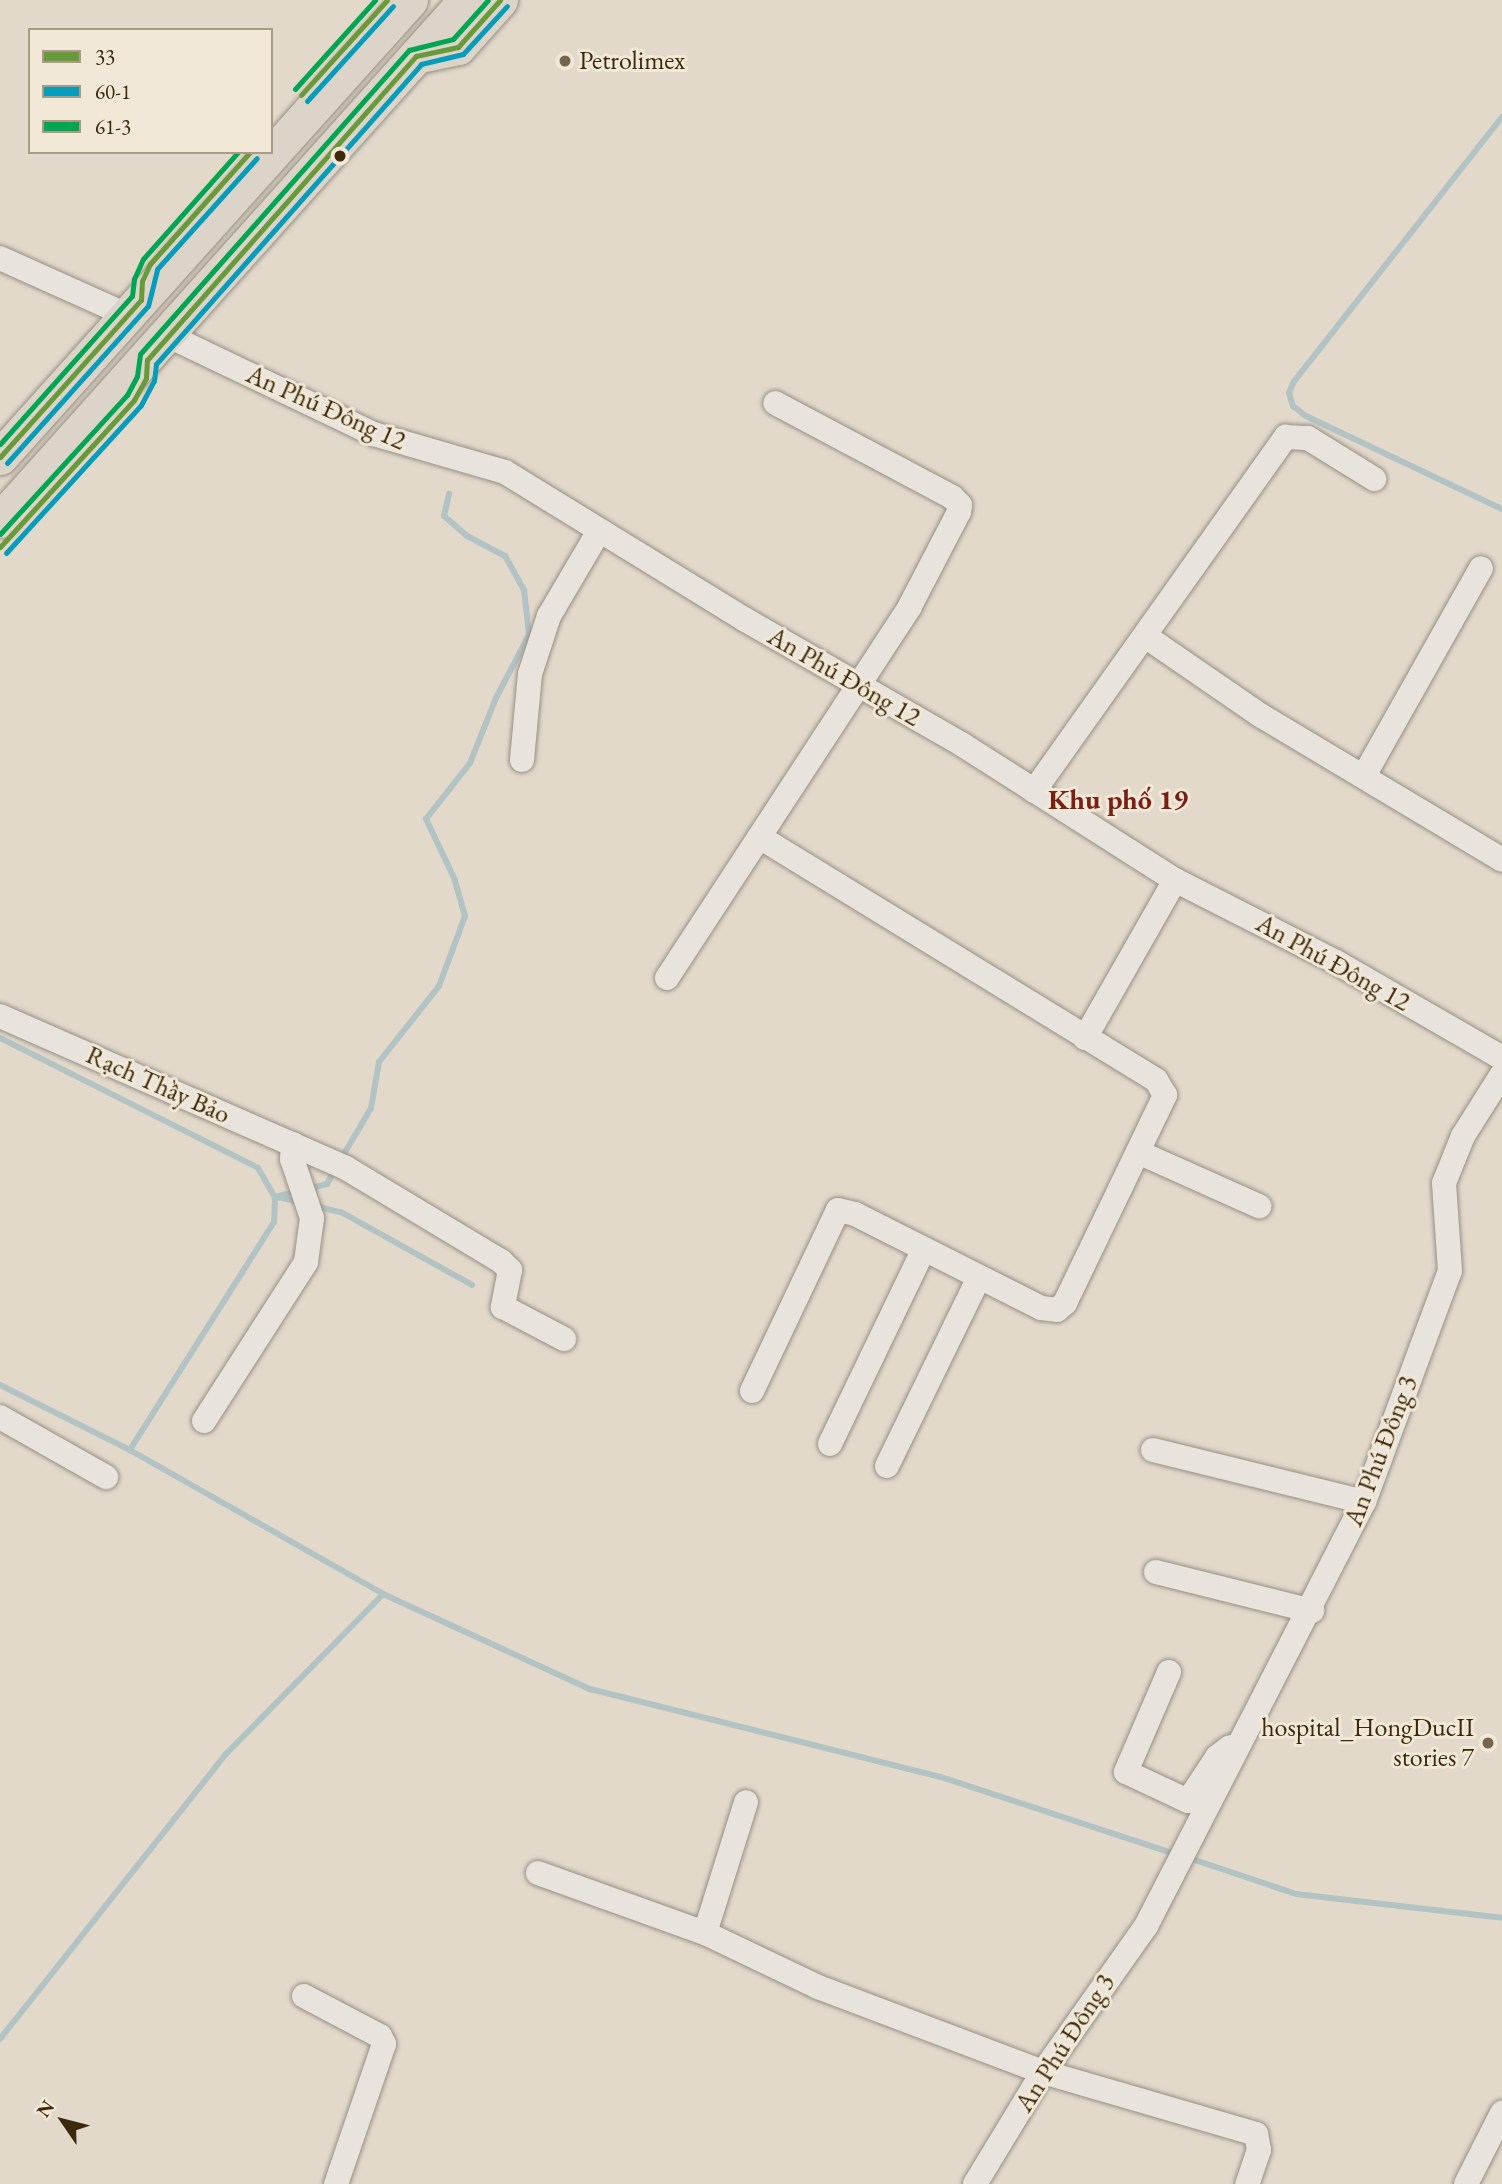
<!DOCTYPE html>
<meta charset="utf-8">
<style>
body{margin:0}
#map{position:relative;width:1502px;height:2184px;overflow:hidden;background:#e2d9cb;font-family:"EB Garamond",serif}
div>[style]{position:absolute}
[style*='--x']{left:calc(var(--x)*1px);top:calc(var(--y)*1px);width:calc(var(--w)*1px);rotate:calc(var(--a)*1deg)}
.stream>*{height:6px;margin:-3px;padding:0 3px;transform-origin:3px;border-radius:3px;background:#b3c2c3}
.roads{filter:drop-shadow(0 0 2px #968f83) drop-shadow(0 0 2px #968f83)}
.minor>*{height:24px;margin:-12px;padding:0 12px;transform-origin:12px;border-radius:12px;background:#e8e4dd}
.highway>*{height:35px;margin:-17.5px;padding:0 17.5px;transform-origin:17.5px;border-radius:17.5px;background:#dcd4c8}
.bus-1>*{height:5px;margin:-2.5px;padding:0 2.5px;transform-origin:2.5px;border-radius:2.5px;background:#689a3c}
.bus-2>*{height:5px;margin:-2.5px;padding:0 2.5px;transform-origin:2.5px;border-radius:2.5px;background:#069cba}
.bus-3>*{height:5px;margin:-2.5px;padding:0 2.5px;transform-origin:2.5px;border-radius:2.5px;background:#00a651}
.dots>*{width:19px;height:19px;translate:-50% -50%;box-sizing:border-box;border:4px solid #f2e8d7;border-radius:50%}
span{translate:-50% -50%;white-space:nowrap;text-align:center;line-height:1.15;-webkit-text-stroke:6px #f2e8d7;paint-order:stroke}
.poi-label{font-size:26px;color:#3c280a}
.left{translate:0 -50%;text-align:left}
.right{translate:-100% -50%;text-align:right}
.street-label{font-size:26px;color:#3c280a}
.neighbourhood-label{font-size:28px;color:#7a1f14;font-weight:700}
.legend{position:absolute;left:28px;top:28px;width:245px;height:126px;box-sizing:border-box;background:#f2e8d7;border:2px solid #a99b85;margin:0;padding:9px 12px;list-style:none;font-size:21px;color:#3c280a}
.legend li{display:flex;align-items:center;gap:14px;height:35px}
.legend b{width:35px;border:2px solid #a99b85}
.north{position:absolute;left:28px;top:2086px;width:70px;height:70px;-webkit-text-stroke:5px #f2e8d7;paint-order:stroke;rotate:305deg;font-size:19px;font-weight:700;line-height:28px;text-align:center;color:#3c280a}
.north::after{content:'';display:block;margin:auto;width:24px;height:32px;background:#3c280a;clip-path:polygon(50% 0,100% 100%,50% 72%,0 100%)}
</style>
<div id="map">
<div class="stream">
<div style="--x:1502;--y:117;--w:336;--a:128.2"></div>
<div style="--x:1294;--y:381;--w:13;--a:113"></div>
<div style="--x:1289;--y:393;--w:14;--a:73"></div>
<div style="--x:1293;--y:406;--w:16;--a:38"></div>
<div style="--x:1306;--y:416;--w:217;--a:25.4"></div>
<div style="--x:0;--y:1038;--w:289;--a:26.7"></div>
<div style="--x:258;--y:1168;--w:34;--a:60"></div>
<div style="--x:275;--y:1197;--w:25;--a:92"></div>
<div style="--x:274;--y:1222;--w:270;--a:122.3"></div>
<div style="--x:341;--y:1159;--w:59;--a:-59.5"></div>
<div style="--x:371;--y:1108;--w:47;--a:-80.1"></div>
<div style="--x:379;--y:1062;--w:97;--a:-51.7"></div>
<div style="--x:439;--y:986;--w:75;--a:-69.6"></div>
<div style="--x:465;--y:916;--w:37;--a:-106"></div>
<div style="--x:455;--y:880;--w:68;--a:-115.4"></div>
<div style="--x:426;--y:819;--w:71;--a:-51.8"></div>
<div style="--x:470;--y:763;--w:70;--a:-68.2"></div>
<div style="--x:496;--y:698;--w:71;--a:-62.4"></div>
<div style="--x:529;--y:635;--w:45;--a:-96.3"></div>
<div style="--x:524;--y:590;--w:39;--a:-119"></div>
<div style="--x:505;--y:556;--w:43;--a:-152.2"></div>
<div style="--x:467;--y:536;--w:30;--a:-139"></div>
<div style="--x:444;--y:516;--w:23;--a:-77"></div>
<div style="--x:307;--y:1189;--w:21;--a:-14"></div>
<div style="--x:327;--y:1184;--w:18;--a:-61"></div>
<div style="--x:275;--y:1197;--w:23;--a:-15"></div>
<div style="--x:277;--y:1197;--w:24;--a:12"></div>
<div style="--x:314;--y:1206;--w:28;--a:13"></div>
<div style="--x:341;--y:1212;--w:150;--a:29.1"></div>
<div style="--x:0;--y:1385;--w:145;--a:26.6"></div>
<div style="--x:130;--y:1450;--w:291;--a:29.6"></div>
<div style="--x:383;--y:1594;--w:228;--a:24.7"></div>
<div style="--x:590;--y:1689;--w:362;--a:14.1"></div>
<div style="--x:941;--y:1777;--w:246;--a:18.2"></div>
<div style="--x:1186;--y:1857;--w:116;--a:18.6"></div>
<div style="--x:1296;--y:1894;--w:207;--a:6.6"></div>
<div style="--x:0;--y:2039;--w:364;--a:-51.6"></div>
<div style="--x:226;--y:1754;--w:224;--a:-45.5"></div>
</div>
<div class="roads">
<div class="minor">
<div style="--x:0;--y:258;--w:139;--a:24.2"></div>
<div style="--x:169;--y:336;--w:227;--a:25.6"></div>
<div style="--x:374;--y:434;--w:136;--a:16.2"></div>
<div style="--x:505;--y:472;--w:281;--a:31.6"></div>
<div style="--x:744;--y:619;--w:253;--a:29.9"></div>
<div style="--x:963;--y:745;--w:251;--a:32.5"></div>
<div style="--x:1175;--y:880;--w:181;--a:27"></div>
<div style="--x:1336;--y:962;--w:192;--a:30"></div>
<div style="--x:1145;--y:636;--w:140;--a:34.5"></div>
<div style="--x:1260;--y:715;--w:282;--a:30.9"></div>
<div style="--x:522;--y:760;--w:86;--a:-84.7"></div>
<div style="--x:530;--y:674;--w:61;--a:-71.9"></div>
<div style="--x:549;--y:616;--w:99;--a:-59.5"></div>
<div style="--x:1365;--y:774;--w:236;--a:-60.6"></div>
<div style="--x:1034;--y:791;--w:435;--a:-54.6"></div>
<div style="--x:1286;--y:437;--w:22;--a:3"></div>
<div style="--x:1308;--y:438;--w:78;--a:31.8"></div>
<div style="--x:667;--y:978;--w:444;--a:-56.8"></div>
<div style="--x:910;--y:606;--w:106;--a:-62.5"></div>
<div style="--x:959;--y:512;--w:7;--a:-82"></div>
<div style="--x:960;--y:505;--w:11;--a:-135"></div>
<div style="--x:952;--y:497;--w:200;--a:-152"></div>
<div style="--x:0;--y:1016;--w:378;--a:23.7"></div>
<div style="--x:346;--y:1168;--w:181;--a:31"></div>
<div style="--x:501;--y:1261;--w:13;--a:45"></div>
<div style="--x:510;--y:1270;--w:38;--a:101"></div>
<div style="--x:503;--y:1307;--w:69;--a:27.7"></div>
<div style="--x:1085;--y:1038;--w:182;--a:-60.3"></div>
<div style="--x:1138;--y:1152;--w:133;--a:24.1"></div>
<div style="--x:752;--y:1391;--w:200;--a:-64.6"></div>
<div style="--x:838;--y:1210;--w:17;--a:13"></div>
<div style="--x:855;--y:1214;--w:208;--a:26.8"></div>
<div style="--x:1041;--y:1308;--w:16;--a:7"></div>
<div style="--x:1057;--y:1310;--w:11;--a:-41"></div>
<div style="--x:1065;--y:1303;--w:231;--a:-64.3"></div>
<div style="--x:1165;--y:1095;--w:17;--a:-121"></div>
<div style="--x:1156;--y:1080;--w:465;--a:-148.5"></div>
<div style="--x:0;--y:1417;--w:122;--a:29.5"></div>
<div style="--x:204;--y:1421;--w:189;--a:-57.3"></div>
<div style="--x:306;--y:1262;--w:44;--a:-82.2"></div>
<div style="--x:312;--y:1218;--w:62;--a:-108.7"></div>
<div style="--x:292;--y:1159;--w:15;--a:-86"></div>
<div style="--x:830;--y:1444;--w:216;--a:-64.3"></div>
<div style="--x:1153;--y:1450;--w:217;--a:13.8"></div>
<div style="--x:887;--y:1466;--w:210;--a:-64"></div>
<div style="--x:1156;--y:1572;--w:161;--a:14"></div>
<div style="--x:1169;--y:1672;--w:109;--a:113.3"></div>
<div style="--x:1126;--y:1772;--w:68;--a:25.1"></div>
<div style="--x:1188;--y:1801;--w:53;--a:-56.6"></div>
<div style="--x:1217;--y:1757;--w:16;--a:-38"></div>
<div style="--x:538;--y:1873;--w:177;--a:19.8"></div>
<div style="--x:705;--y:1933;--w:125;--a:25.5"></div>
<div style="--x:818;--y:1987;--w:241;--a:20.7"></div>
<div style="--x:1043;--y:2072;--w:222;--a:16.2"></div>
<div style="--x:1256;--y:2134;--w:16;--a:79"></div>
<div style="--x:1259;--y:2150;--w:36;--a:109"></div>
<div style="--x:705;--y:1933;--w:137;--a:-72.6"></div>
<div style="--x:304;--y:1996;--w:86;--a:27.8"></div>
<div style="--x:380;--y:2036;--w:9;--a:63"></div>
<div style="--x:384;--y:2044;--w:148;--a:108.9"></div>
<div style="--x:975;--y:2184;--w:131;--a:-58.7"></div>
<div style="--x:1043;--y:2072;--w:179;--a:-54.8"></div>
<div style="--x:1146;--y:1926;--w:477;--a:-62.8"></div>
<div style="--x:1364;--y:1502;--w:246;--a:-69.6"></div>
<div style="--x:1450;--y:1271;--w:88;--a:-93.9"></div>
<div style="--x:1444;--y:1183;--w:51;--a:-68"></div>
<div style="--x:1463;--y:1136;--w:73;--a:-57.8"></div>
<div style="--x:1466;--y:2184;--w:80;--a:-63.1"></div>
</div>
<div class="highway">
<div style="--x:416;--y:56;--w:43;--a:-12.1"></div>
<div style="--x:458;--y:47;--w:63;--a:-48.2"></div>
<div style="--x:0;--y:457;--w:614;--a:-48.1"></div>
<div style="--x:0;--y:520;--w:698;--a:-48.13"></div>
</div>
</div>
<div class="bus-1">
<div style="--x:301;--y:95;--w:128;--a:-47.8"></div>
<div style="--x:0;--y:457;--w:211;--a:-48.1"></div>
<div style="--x:141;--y:300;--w:19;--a:-87"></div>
<div style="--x:142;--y:281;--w:19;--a:-65"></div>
<div style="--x:150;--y:264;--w:150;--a:-48.2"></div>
<div style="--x:0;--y:547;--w:199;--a:-47.6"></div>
<div style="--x:134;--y:400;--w:25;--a:-61"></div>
<div style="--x:146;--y:378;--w:18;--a:-87"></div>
<div style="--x:147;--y:360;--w:406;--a:-48.5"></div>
<div style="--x:416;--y:56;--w:43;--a:-12.1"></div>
<div style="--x:458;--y:47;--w:63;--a:-48.2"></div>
</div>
<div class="bus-2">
<div style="--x:307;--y:101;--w:128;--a:-47.8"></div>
<div style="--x:7;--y:463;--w:211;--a:-48.1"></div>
<div style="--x:148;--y:306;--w:38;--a:-76"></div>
<div style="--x:157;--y:269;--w:149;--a:-48"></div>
<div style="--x:6;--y:553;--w:200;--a:-47.6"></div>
<div style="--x:141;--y:405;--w:27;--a:-62"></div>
<div style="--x:154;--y:381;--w:17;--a:-83"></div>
<div style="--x:156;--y:364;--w:400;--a:-48.5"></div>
<div style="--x:421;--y:64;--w:43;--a:-13.4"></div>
<div style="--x:463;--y:54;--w:65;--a:-47.5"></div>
</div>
<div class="bus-3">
<div style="--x:295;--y:89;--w:120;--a:-48"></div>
<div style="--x:0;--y:444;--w:198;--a:-48.3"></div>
<div style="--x:132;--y:296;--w:17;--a:-83"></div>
<div style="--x:134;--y:279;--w:22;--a:-66"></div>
<div style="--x:143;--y:259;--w:143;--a:-48.4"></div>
<div style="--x:0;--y:534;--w:188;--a:-47.6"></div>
<div style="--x:127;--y:395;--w:21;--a:-62"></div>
<div style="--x:137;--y:376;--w:22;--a:-82"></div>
<div style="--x:140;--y:354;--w:406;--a:-48.5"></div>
<div style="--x:409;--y:50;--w:45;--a:-14"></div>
<div style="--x:453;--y:39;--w:52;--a:-48.1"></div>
</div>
<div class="dots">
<div style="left:565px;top:61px;background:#76664e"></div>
<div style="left:340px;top:156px;background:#3c280a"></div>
<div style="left:1488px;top:1743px;background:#76664e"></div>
</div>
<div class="poi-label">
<span class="left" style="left:579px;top:61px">Petrolimex</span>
<span class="right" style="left:1474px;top:1743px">hospital_HongDucII<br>stories 7</span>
</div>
<div class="street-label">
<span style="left:326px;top:408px;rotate:24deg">An Phú Đông 12</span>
<span style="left:844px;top:677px;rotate:30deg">An Phú Đông 12</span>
<span style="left:1333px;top:963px;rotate:29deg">An Phú Đông 12</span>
<span style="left:158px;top:1085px;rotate:24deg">Rạch Thầy Bảo</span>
<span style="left:1381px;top:1451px;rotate:-69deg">An Phú Đông 3</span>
<span style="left:1065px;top:2043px;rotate:-57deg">An Phú Đông 3</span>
</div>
<div class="neighbourhood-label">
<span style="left:1118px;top:799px">Khu phố 19</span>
</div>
<ul class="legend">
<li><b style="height:9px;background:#689a3c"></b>33</li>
<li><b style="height:9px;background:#069cba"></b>60-1</li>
<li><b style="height:9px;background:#00a651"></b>61-3</li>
</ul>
<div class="north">N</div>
</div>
